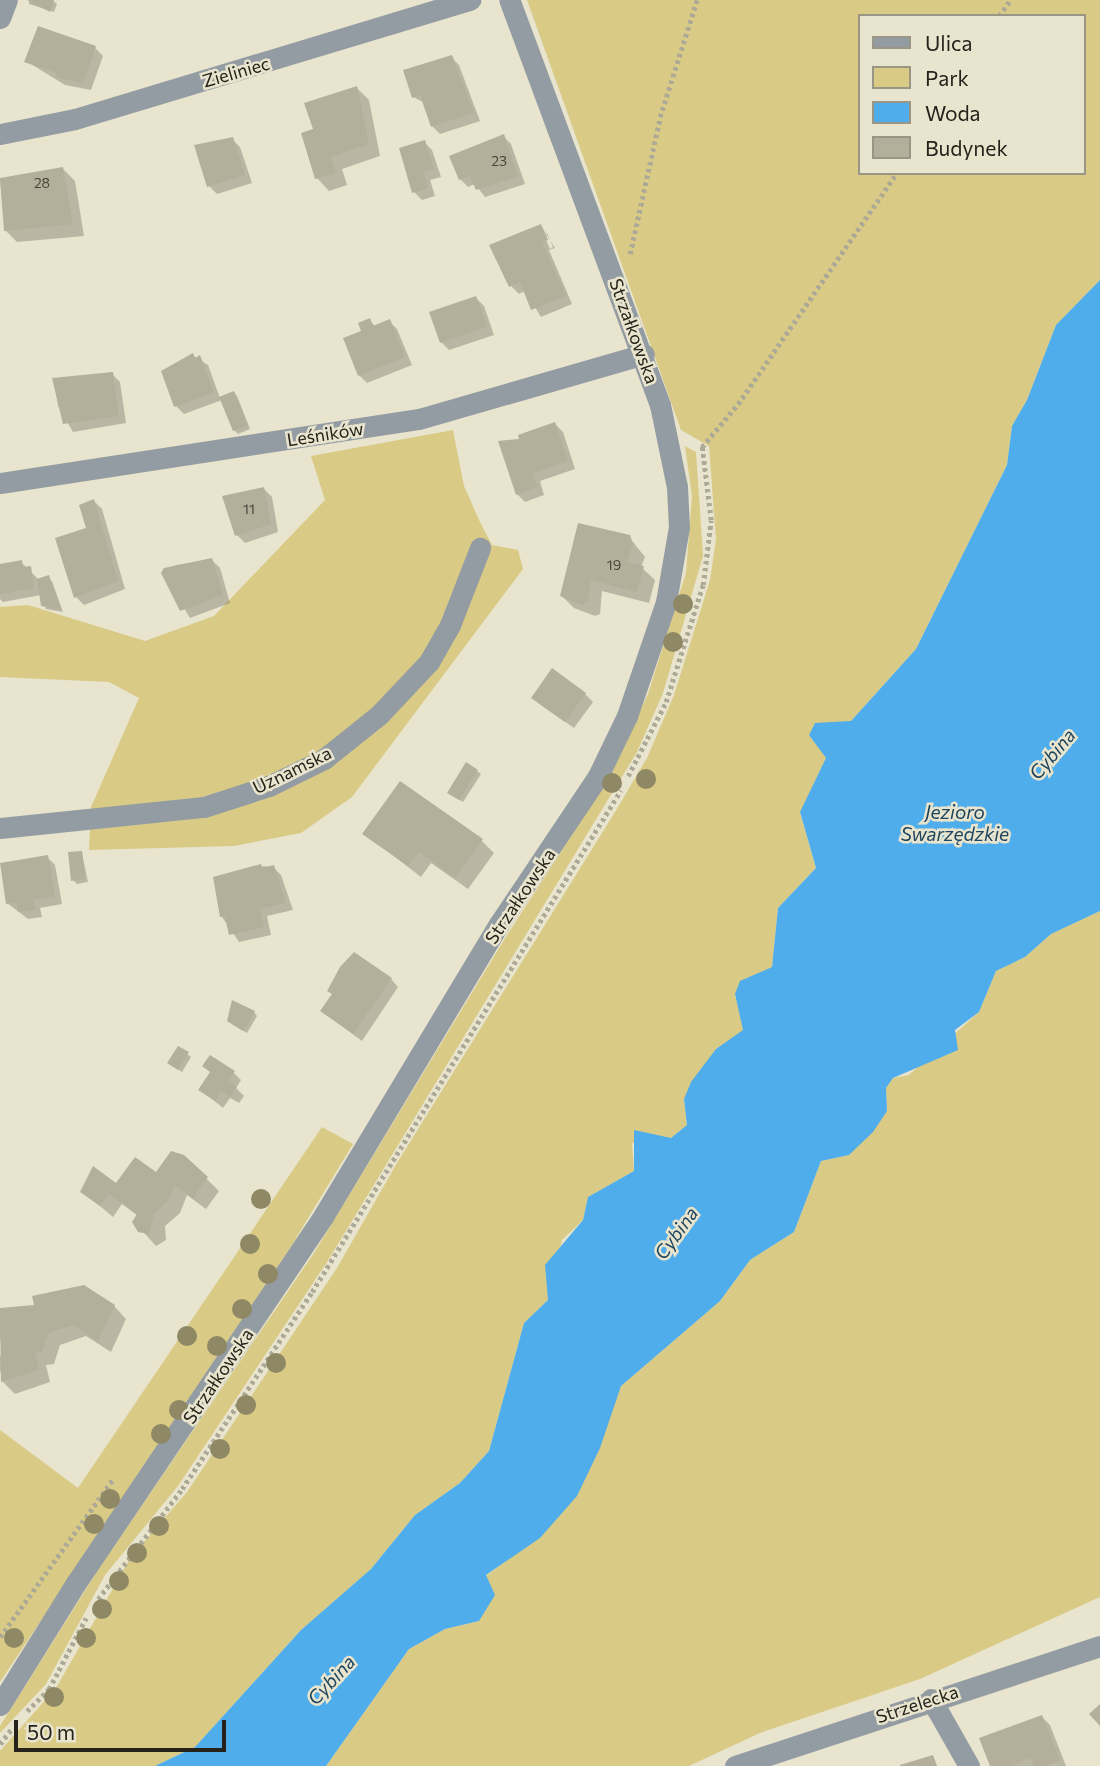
<!DOCTYPE html>
<meta charset="utf-8">
<style>
body{margin:0}
#map{position:relative;width:1100px;height:1766px;overflow:hidden;background:#e8e4cd;font-family:Commissioner,sans-serif}
div>[style]{position:absolute}
[style*='--x']{left:calc(var(--x)*1px);top:calc(var(--y)*1px);width:calc(var(--w)*1px);rotate:calc(var(--a)*1deg)}
.green>*{inset:0;background:#d9cb86}
.water>*{inset:0;background:#4eadea}
.shadow>*{inset:0;background:#0003}
.building>*{inset:0;background:#b4af9a}
.path>*{height:4.5px;margin-top:-2.25px;transform-origin:0;background:repeating-linear-gradient(90deg,#aca996 0 3.5px,transparent 0 7px)}
.street>*{height:21px;margin:-10.5px;padding:0 10.5px;transform-origin:10.5px;border-radius:10.5px;background:#949ca3}
.trees>*{width:20px;height:20px;margin:-10px;border-radius:50%;background:#8e8865}
span{translate:-50% -50%;white-space:nowrap;text-align:center;line-height:1.15;-webkit-text-stroke:5px #e8e4cd;paint-order:stroke}
.number-label{font-size:14px;color:#48453a}
.number-label span{-webkit-text-stroke-width:0}
.street-label{font-size:18px;color:#24221a}
.water-label{font-size:19px;color:#1e455e;font-style:italic}
.legend{position:absolute;left:858px;top:14px;width:228px;height:161px;box-sizing:border-box;background:#e8e4cd;border:2px solid #9a9685;margin:0;padding:9px 12px;list-style:none;font-size:21px;color:#24221a}
.legend li{display:flex;align-items:center;gap:14px;height:35px}
.legend b{width:35px;border:2px solid #9a9685}
.scale{position:absolute;left:14px;top:1720px;width:212px;height:32px;box-sizing:border-box;border:4px solid #24221a;border-top:0;padding-left:9px;font-size:21px;line-height:24px;white-space:nowrap;color:#24221a;-webkit-text-stroke:5px #e8e4cd;paint-order:stroke}
</style>
<div id="map">
<div class="green">
<div style="clip-path:polygon(evenodd,527px 0,1100px 0,1100px 280px,1056px 325px,1027px 400px,1012px 426px,1007px 465px,916px 649px,851px 721px,809px 735px,827px 757px,800px 813px,816px 868px,778px 908px,772px 967px,735px 995px,744px 1030px,716px 1049px,684px 1099px,687px 1125px,671px 1138px,632px 1143px,634px 1171px,588px 1197px,583px 1220px,562px 1240px,548px 1300px,524px 1323px,489px 1451px,460px 1483px,415px 1515px,371px 1569px,301px 1630px,195px 1747px,155px 1766px,0 1766px,0 1751px,56px 1688px,131px 1557px,187px 1492px,337px 1268px,397px 1163px,615px 812px,647px 758px,674px 695px,710px 580px,716px 539px,709px 446px,681px 430px,527px 0,860px 16px,1084px 16px,1084px 173px,860px 173px,860px 16px)"></div>
<div style="clip-path:polygon(453px 430px,464px 486px,480px 522px,492px 545px,518px 550px,523px 569px,352px 797px,301px 833px,234px 846px,89px 850px,91px 807px,139px 698px,109px 682px,0 677px,0 607px,28px 605px,145px 641px,214px 616px,325px 500px,311px 456px)"></div>
<div style="clip-path:polygon(685px 446px,696px 452px,703px 556px,663px 693px,637px 752px,327px 1262px,178px 1486px,105px 1575px,46px 1684px,0 1733px,0 1726px,98px 1570px,314px 1253px,507px 935px,607px 781px,648px 694px,686px 573px,692px 496px)"></div>
<div style="clip-path:polygon(1100px 911px,1100px 1597px,920px 1679px,760px 1733px,689px 1766px,326px 1766px,409px 1649px,445px 1629px,479px 1621px,486px 1576px,510px 1558px,611px 1407px,621px 1386px,720px 1301px,750px 1260px,794px 1232px,821px 1161px,849px 1155px,887px 1111px,886px 1088px,893px 1078px,909px 1075px,979px 1012px,996px 971px,1025px 957px,1051px 934px)"></div>
<div style="clip-path:polygon(322px 1127px,353px 1144px,290px 1248px,0 1682px,0 1430px,78px 1488px)"></div>
</div>
<div class="water">
<div style="clip-path:polygon(1100px 280px,1100px 911px,1051px 934px,1025px 957px,996px 971px,979px 1012px,955px 1030px,958px 1050px,893px 1078px,886px 1088px,887px 1111px,873px 1132px,849px 1155px,821px 1161px,794px 1232px,750px 1260px,720px 1301px,621px 1386px,600px 1448px,577px 1496px,540px 1538px,486px 1575px,495px 1595px,479px 1621px,445px 1629px,409px 1649px,326px 1766px,155px 1766px,195px 1747px,301px 1630px,371px 1569px,415px 1515px,460px 1483px,489px 1451px,524px 1323px,548px 1300px,545px 1265px,583px 1220px,588px 1197px,634px 1171px,634px 1130px,671px 1138px,687px 1125px,684px 1099px,691px 1082px,716px 1049px,743px 1030px,735px 994px,740px 981px,772px 967px,778px 908px,816px 868px,800px 812px,826px 758px,809px 735px,815px 723px,851px 721px,916px 649px,1007px 465px,1012px 426px,1027px 400px,1056px 325px)"></div>
</div>
<div class="shadow">
<div style="clip-path:polygon(29px 0,52px 0,57px 4px,54px 12px,29px 4px)"></div>
<div style="clip-path:polygon(95px 48px,103px 56px,91px 90px,65px 85px,26px 61px)"></div>
<div style="clip-path:polygon(451px 57px,459px 65px,480px 121px,440px 134px,432px 126px,425px 103px,413px 97px)"></div>
<div style="clip-path:polygon(357px 88px,369px 100px,380px 156px,342px 169px,347px 185px,329px 191px,317px 178px,315px 130px)"></div>
<div style="clip-path:polygon(503px 136px,511px 144px,525px 184px,485px 197px,475px 184px,468px 187px,460px 179px)"></div>
<div style="clip-path:polygon(232px 139px,240px 147px,252px 183px,217px 194px,209px 186px,196px 146px)"></div>
<div style="clip-path:polygon(424px 142px,432px 150px,441px 177px,430px 180px,435px 196px,422px 200px,414px 192px)"></div>
<div style="clip-path:polygon(63px 169px,75px 181px,84px 236px,17px 242px,5px 230px,0 179px)"></div>
<div style="clip-path:polygon(evenodd,541px 226px,555px 248px,549px 250px,572px 304px,541px 317px,525px 291px,519px 294px,511px 286px,541px 226px,543px 233px,547px 233px,553px 247px,550px 249px,543px 233px)"></div>
<div style="clip-path:polygon(476px 298px,484px 306px,494px 335px,449px 350px,441px 342px)"></div>
<div style="clip-path:polygon(369px 320px,376px 327px,389px 321px,397px 329px,412px 365px,367px 383px,359px 375px,364px 332px)"></div>
<div style="clip-path:polygon(192px 355px,208px 365px,220px 398px,234px 393px,237px 396px,250px 429px,238px 434px,234px 430px,222px 400px,184px 414px,176px 406px,163px 372px)"></div>
<div style="clip-path:polygon(112px 374px,120px 382px,126px 423px,73px 432px,58px 406px,54px 380px)"></div>
<div style="clip-path:polygon(555px 424px,563px 432px,575px 469px,540px 481px,544px 495px,525px 502px,517px 494px,521px 440px)"></div>
<div style="clip-path:polygon(264px 489px,272px 497px,278px 532px,245px 543px,237px 535px,224px 497px)"></div>
<div style="clip-path:polygon(94px 501px,102px 509px,125px 589px,84px 605px,76px 597px)"></div>
<div style="clip-path:polygon(629px 537px,645px 557px,641px 567px,655px 580px,649px 603px,602px 591px,600px 614px,595px 616px,574px 608px,562px 596px)"></div>
<div style="clip-path:polygon(212px 560px,220px 568px,230px 603px,190px 618px,163px 573px,176px 565px)"></div>
<div style="clip-path:polygon(21px 562px,39px 580px,52px 581px,63px 612px,46px 609px,41px 595px,3px 602px,0 599px,0 566px)"></div>
<div style="clip-path:polygon(585px 694px,593px 702px,574px 728px,541px 705px)"></div>
<div style="clip-path:polygon(477px 771px,481px 774px,463px 802px,453px 796px)"></div>
<div style="clip-path:polygon(365px 834px,482px 841px,494px 853px,468px 889px,431px 863px,421px 877px)"></div>
<div style="clip-path:polygon(82px 853px,88px 882px,77px 884px,73px 880px)"></div>
<div style="clip-path:polygon(47px 857px,55px 865px,62px 904px,40px 908px,42px 917px,28px 919px,7px 903px)"></div>
<div style="clip-path:polygon(260px 866px,273px 867px,281px 875px,293px 910px,267px 916px,271px 935px,239px 942px,222px 917px)"></div>
<div style="clip-path:polygon(391px 979px,398px 987px,362px 1041px,322px 1011px)"></div>
<div style="clip-path:polygon(254px 1012px,257px 1016px,247px 1033px,232px 1024px)"></div>
<div style="clip-path:polygon(187px 1054px,191px 1057px,182px 1072px,173px 1066px)"></div>
<div style="clip-path:polygon(233px 1072px,241px 1080px,236px 1088px,244px 1096px,239px 1103px,230px 1098px,223px 1108px,201px 1090px)"></div>
<div style="clip-path:polygon(183px 1156px,219px 1191px,206px 1209px,187px 1195px,180px 1213px,165px 1226px,166px 1240px,156px 1246px,134px 1222px,138px 1216px,122px 1204px,113px 1217px,82px 1191px,93px 1169px,117px 1186px,157px 1175px)"></div>
<div style="clip-path:polygon(36px 1306px,114px 1306px,126px 1319px,111px 1352px,86px 1336px,60px 1345px,54px 1364px,46px 1365px,50px 1382px,15px 1394px,3px 1382px,0 1370px,0 1356px,5px 1354px,0 1339px,0 1310px)"></div>
<div style="clip-path:polygon(1042px 1717px,1050px 1725px,1066px 1766px,992px 1766px)"></div>
</div>
<div class="building">
<div style="clip-path:polygon(27px 0,54px 0,50px 12px)"></div>
<div style="clip-path:polygon(38px 26px,96px 46px,83px 83px,55px 77px,57px 73px,24px 62px)"></div>
<div style="clip-path:polygon(452px 55px,474px 113px,431px 127px,420px 95px,412px 98px,403px 70px)"></div>
<div style="clip-path:polygon(357px 86px,369px 144px,331px 157px,336px 173px,315px 179px,301px 133px,313px 129px,304px 103px)"></div>
<div style="clip-path:polygon(504px 134px,518px 176px,476px 190px,470px 176px,459px 180px,449px 156px)"></div>
<div style="clip-path:polygon(233px 137px,245px 175px,207px 187px,194px 145px)"></div>
<div style="clip-path:polygon(425px 140px,434px 169px,423px 172px,428px 188px,412px 193px,399px 148px)"></div>
<div style="clip-path:polygon(63px 167px,73px 224px,4px 231px,0 178px)"></div>
<div style="clip-path:polygon(541px 224px,548px 240px,542px 242px,566px 296px,531px 310px,520px 282px,509px 287px,489px 245px)"></div>
<div style="clip-path:polygon(476px 296px,487px 327px,440px 343px,429px 312px)"></div>
<div style="clip-path:polygon(370px 318px,373px 326px,390px 319px,405px 357px,358px 376px,343px 338px,361px 331px,358px 323px)"></div>
<div style="clip-path:polygon(193px 353px,195px 358px,200px 355px,214px 392px,174px 407px,161px 371px)"></div>
<div style="clip-path:polygon(113px 372px,119px 416px,63px 424px,52px 378px)"></div>
<div style="clip-path:polygon(234px 391px,248px 425px,233px 431px,219px 397px)"></div>
<div style="clip-path:polygon(555px 422px,568px 461px,533px 473px,538px 487px,516px 495px,498px 441px,519px 439px,518px 435px)"></div>
<div style="clip-path:polygon(264px 487px,271px 524px,235px 536px,222px 496px)"></div>
<div style="clip-path:polygon(94px 499px,118px 581px,74px 598px,55px 538px,86px 528px,79px 505px)"></div>
<div style="clip-path:polygon(578px 523px,630px 535px,633px 544px,627px 562px,644px 566px,637px 592px,591px 580px,588px 601px,582px 605px,560px 596px)"></div>
<div style="clip-path:polygon(212px 558px,223px 595px,180px 611px,161px 573px,164px 568px)"></div>
<div style="clip-path:polygon(22px 560px,23px 567px,31px 566px,34px 588px,0 594px,0 564px)"></div>
<div style="clip-path:polygon(49px 575px,61px 610px,41px 606px,37px 579px)"></div>
<div style="clip-path:polygon(552px 668px,586px 693px,565px 722px,531px 698px)"></div>
<div style="clip-path:polygon(466px 762px,478px 770px,459px 800px,447px 793px)"></div>
<div style="clip-path:polygon(400px 781px,483px 839px,455px 878px,419px 852px,408px 866px,362px 834px)"></div>
<div style="clip-path:polygon(82px 851px,85px 879px,71px 881px,68px 852px)"></div>
<div style="clip-path:polygon(48px 855px,55px 896px,33px 900px,35px 910px,18px 912px,16px 902px,6px 904px,0 863px)"></div>
<div style="clip-path:polygon(261px 864px,262px 868px,274px 865px,286px 903px,260px 909px,264px 927px,229px 935px,225px 917px,220px 917px,213px 877px)"></div>
<div style="clip-path:polygon(354px 952px,392px 978px,353px 1034px,320px 1011px,332px 994px,327px 991px,340px 967px)"></div>
<div style="clip-path:polygon(232px 1000px,255px 1011px,243px 1031px,227px 1021px)"></div>
<div style="clip-path:polygon(178px 1046px,189px 1052px,178px 1070px,167px 1063px)"></div>
<div style="clip-path:polygon(210px 1055px,235px 1071px,228px 1081px,237px 1087px,230px 1097px,221px 1091px,215px 1101px,198px 1090px,210px 1072px,202px 1066px)"></div>
<div style="clip-path:polygon(171px 1151px,184px 1155px,208px 1177px,193px 1198px,174px 1185px,168px 1201px,154px 1214px,149px 1234px,138px 1232px,132px 1222px,137px 1214px,109px 1194px,100px 1206px,80px 1192px,93px 1166px,116px 1183px,135px 1157px,156px 1172px)"></div>
<div style="clip-path:polygon(84px 1285px,115px 1305px,98px 1341px,73px 1325px,48px 1333px,42px 1352px,35px 1353px,39px 1370px,1px 1382px,0 1308px,34px 1305px,32px 1296px)"></div>
<div style="clip-path:polygon(1100px 1704px,1100px 1726px,1089px 1714px)"></div>
<div style="clip-path:polygon(1042px 1715px,1060px 1760px,1046px 1766px,1034px 1766px,1030px 1758px,1011px 1766px,990px 1766px,979px 1738px)"></div>
<div style="clip-path:polygon(933px 1755px,937px 1766px,900px 1766px,900px 1765px)"></div>
</div>
<div class="path">
<div style="--x:999;--y:16;--w:19;--a:-55"></div>
<div style="--x:630;--y:254;--w:140;--a:-77.6"></div>
<div style="--x:660;--y:117;--w:123;--a:-72.5"></div>
<div style="--x:628;--y:776;--w:83;--a:-62.8"></div>
<div style="--x:666;--y:702;--w:123;--a:-72.5"></div>
<div style="--x:703;--y:585;--w:65;--a:-83"></div>
<div style="--x:711;--y:520;--w:74;--a:-97"></div>
<div style="--x:702;--y:447;--w:56;--a:-50.1"></div>
<div style="--x:738;--y:404;--w:280;--a:-55.5"></div>
<div style="--x:98;--y:1599;--w:138;--a:-52.6"></div>
<div style="--x:182;--y:1489;--w:236;--a:-56.6"></div>
<div style="--x:312;--y:1292;--w:589;--a:-58.39"></div>
<div style="--x:0;--y:1637;--w:196;--a:-54.4"></div>
<div style="--x:27;--y:1711;--w:31;--a:-45"></div>
<div style="--x:49;--y:1689;--w:80;--a:-62.5"></div>
<div style="--x:0;--y:1744;--w:20;--a:-53"></div>
</div>
<div class="street">
<div style="--x:0;--y:18;--w:19;--a:-69"></div>
<div style="--x:0;--y:134;--w:76;--a:-11.3"></div>
<div style="--x:75;--y:119;--w:413;--a:-16.8"></div>
<div style="--x:0;--y:483;--w:424;--a:-8.7"></div>
<div style="--x:419;--y:419;--w:234;--a:-16.1"></div>
<div style="--x:0;--y:828;--w:205;--a:-5.9"></div>
<div style="--x:204;--y:807;--w:68;--a:-17.9"></div>
<div style="--x:269;--y:786;--w:61;--a:-26.1"></div>
<div style="--x:324;--y:759;--w:70;--a:-38.7"></div>
<div style="--x:379;--y:715;--w:73;--a:-46.7"></div>
<div style="--x:429;--y:662;--w:43;--a:-60.4"></div>
<div style="--x:450;--y:625;--w:83;--a:-68.7"></div>
<div style="--x:931;--y:1699;--w:77;--a:60.4"></div>
<div style="--x:0;--y:1705;--w:144;--a:-58.1"></div>
<div style="--x:76;--y:1583;--w:444;--a:-56"></div>
<div style="--x:324;--y:1215;--w:340;--a:-59"></div>
<div style="--x:499;--y:924;--w:178;--a:-56.2"></div>
<div style="--x:598;--y:776;--w:67;--a:-64.2"></div>
<div style="--x:627;--y:716;--w:120;--a:-71.1"></div>
<div style="--x:666;--y:602;--w:76;--a:-80.2"></div>
<div style="--x:679;--y:527;--w:40;--a:-92.9"></div>
<div style="--x:677;--y:487;--w:84;--a:-101.7"></div>
<div style="--x:660;--y:405;--w:432;--a:-110.4"></div>
<div style="--x:735;--y:1766;--w:384;--a:-18.2"></div>
</div>
<div class="trees">
<div style="left:683px;top:604px"></div>
<div style="left:673px;top:642px"></div>
<div style="left:646px;top:779px"></div>
<div style="left:612px;top:783px"></div>
<div style="left:261px;top:1199px"></div>
<div style="left:250px;top:1244px"></div>
<div style="left:268px;top:1274px"></div>
<div style="left:242px;top:1309px"></div>
<div style="left:187px;top:1336px"></div>
<div style="left:217px;top:1346px"></div>
<div style="left:276px;top:1363px"></div>
<div style="left:246px;top:1405px"></div>
<div style="left:179px;top:1410px"></div>
<div style="left:161px;top:1434px"></div>
<div style="left:220px;top:1449px"></div>
<div style="left:110px;top:1499px"></div>
<div style="left:94px;top:1524px"></div>
<div style="left:159px;top:1526px"></div>
<div style="left:137px;top:1553px"></div>
<div style="left:119px;top:1581px"></div>
<div style="left:102px;top:1609px"></div>
<div style="left:14px;top:1638px"></div>
<div style="left:86px;top:1638px"></div>
<div style="left:54px;top:1697px"></div>
</div>
<div class="number-label">
<span style="left:499px;top:161px">23</span>
<span style="left:42px;top:183px">28</span>
<span style="left:249px;top:509px">11</span>
<span style="left:614px;top:565px">19</span>
</div>
<div class="street-label">
<span style="left:236px;top:72px;rotate:-16deg">Zieliniec</span>
<span style="left:634px;top:331px;rotate:70deg">Strzałkowska</span>
<span style="left:325px;top:434px;rotate:-9deg">Leśników</span>
<span style="left:292px;top:770px;rotate:-26deg">Uznamska</span>
<span style="left:520px;top:896px;rotate:-56deg">Strzałkowska</span>
<span style="left:218px;top:1376px;rotate:-56deg">Strzałkowska</span>
<span style="left:917px;top:1704px;rotate:-18deg">Strzelecka</span>
</div>
<div class="water-label">
<span style="left:1052px;top:754px;rotate:-50deg">Cybina</span>
<span style="left:955px;top:823px">Jezioro<br>Swarzędzkie</span>
<span style="left:676px;top:1233px;rotate:-54deg">Cybina</span>
<span style="left:331px;top:1680px;rotate:-47deg">Cybina</span>
</div>
<ul class="legend">
<li><b style="height:9px;background:#949ca3"></b>Ulica</li>
<li><b style="height:19px;background:#d9cb86"></b>Park</li>
<li><b style="height:19px;background:#4eadea"></b>Woda</li>
<li><b style="height:19px;background:#b4af9a"></b>Budynek</li>
</ul>
<div class="scale">50 m</div>
</div>
